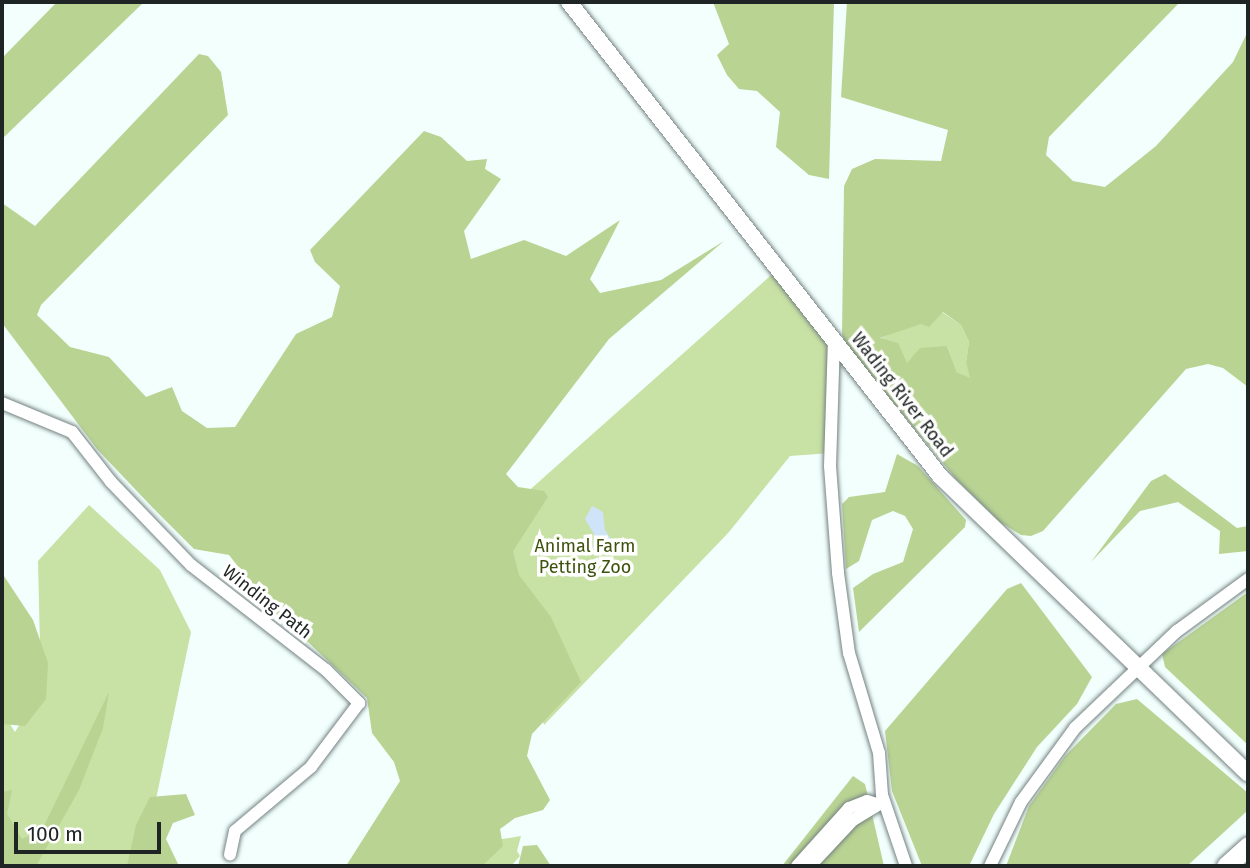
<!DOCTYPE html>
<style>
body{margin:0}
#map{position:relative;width:1250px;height:868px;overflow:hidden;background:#f2fffd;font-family:"Fira Sans",sans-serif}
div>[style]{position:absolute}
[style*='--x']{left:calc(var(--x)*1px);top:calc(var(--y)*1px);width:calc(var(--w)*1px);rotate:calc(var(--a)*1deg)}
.green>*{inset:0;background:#c8e1a4}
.forest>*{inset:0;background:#b9d393}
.water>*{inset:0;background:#d0e4f9}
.roads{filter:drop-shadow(0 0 2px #748281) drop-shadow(0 0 2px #748281)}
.minor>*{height:12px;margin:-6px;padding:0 6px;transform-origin:6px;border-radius:6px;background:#fff}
.major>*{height:16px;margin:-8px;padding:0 8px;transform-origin:8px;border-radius:8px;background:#fff}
.highway>*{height:19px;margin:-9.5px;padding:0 9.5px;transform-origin:9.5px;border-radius:9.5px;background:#fff}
span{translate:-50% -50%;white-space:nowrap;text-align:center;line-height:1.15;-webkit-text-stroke:7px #fff;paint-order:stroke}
.street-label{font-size:18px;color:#1f2524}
.park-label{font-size:18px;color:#3c520d}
.frame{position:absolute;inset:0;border:4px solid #1f2524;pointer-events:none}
.scale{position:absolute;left:14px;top:822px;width:147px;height:32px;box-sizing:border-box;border:4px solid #1f2524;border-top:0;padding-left:9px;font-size:21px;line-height:24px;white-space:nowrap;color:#1f2524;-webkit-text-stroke:5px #fff;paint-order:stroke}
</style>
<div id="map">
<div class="green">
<div style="clip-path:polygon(778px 269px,834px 339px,831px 453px,790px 456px,729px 532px,544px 725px,487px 528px)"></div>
<div style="clip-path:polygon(942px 312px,961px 325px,969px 342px,966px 362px,971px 379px,957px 372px,947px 346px,907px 363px,879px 339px)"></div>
<div style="clip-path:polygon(89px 505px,160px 570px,191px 632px,142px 866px,2px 866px,2px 712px,15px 732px,41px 689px,38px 561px)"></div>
<div style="clip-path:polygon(521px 836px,517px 851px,520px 856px,511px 866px,361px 866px,364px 862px)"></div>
</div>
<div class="forest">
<div style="clip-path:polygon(57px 2px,144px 2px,2px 139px,2px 58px)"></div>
<div style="clip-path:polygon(713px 2px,834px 2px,829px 179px,809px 175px,776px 147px,780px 112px,757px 91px,739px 89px,727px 75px,717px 55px,729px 44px)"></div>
<div style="clip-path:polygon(evenodd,847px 2px,1180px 2px,1049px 137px,1046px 155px,1073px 181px,1105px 187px,1156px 146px,1233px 62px,1248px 31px,1248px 387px,1223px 368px,1208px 364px,1186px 369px,1043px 531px,1031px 536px,1021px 535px,1000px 522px,956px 479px,846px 345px,842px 334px,844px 186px,852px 169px,875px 159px,941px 161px,948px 130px,841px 97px,847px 2px,943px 312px,961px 325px,969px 342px,966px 362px,970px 378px,957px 372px,947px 346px,920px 348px,907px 363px,898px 343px,880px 338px,921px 324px,929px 327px,943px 312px)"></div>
<div style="clip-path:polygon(199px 54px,208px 56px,221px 72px,228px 115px,41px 305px,37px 315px,70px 347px,109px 357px,146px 397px,172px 387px,182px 411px,207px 428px,235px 427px,296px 334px,332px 317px,340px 286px,315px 262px,310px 250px,424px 131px,441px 137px,467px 161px,487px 159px,485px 169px,501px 179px,464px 231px,471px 259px,524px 240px,566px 256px,620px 220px,590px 279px,600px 293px,661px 280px,724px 241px,609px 339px,506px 474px,518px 487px,544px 491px,548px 497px,513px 551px,519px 575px,551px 617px,581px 682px,532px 734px,527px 756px,550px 800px,543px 810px,515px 818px,500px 829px,503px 846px,482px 866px,346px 866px,400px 781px,394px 762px,372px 733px,367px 698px,290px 625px,247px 592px,240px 569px,229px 555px,194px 549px,152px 507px,97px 449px,2px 323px,2px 203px,35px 226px)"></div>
<div style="clip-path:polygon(897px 454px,918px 466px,966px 520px,965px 527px,859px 632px,853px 588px,873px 574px,903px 562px,913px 529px,905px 516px,893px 511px,872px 520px,859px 561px,846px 569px,842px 504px,849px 497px,885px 492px)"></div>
<div style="clip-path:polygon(1165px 474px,1237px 528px,1248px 526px,1248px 551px,1219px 554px,1220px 531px,1178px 502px,1140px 511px,1091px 562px,1151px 481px)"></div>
<div style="clip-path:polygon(2px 573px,33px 620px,48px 663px,46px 699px,25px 726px,2px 724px)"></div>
<div style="clip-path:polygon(1021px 583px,1092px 677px,1077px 704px,1037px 747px,994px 814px,969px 866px,922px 866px,892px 791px,885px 731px,1007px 589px)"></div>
<div style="clip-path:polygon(1248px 592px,1248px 745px,1165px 667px,1162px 654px)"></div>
<div style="clip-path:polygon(109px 692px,103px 728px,79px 790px,36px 866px,2px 866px,2px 792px,12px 790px,7px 814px,22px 839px,42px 830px)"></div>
<div style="clip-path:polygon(1137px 699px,1248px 793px,1246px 812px,1187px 866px,1006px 866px,1029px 806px,1065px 756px,1116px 704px)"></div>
<div style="clip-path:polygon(853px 776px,865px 784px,884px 866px,782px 866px)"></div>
<div style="clip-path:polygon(186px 794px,195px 815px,173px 823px,166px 839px,179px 866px,127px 866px,136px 825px,150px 797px)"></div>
<div style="clip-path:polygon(537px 845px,551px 866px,518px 866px,523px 846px)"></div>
</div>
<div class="water">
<div style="clip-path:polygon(592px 506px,603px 512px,605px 530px,615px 545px,600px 555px,593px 548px,594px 534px,585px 519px)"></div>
</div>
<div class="roads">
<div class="minor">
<div style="--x:834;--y:339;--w:127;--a:91.8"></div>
<div style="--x:830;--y:466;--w:107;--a:85.7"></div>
<div style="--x:838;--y:573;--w:81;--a:82.2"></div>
<div style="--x:849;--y:653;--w:104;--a:73.3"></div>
<div style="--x:879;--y:753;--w:42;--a:85.9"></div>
<div style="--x:882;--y:795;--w:75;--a:71.3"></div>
<div style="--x:2;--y:403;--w:76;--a:22.5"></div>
<div style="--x:72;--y:432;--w:63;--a:52"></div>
<div style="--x:111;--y:482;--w:115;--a:46.1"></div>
<div style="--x:191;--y:565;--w:171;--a:37.9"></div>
<div style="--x:326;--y:670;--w:47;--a:45"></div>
<div style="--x:359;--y:703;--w:80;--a:126.9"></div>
<div style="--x:311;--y:767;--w:99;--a:139.9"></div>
<div style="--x:235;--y:831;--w:24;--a:102"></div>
<div style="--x:797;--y:866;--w:78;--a:-48.1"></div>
<div style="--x:849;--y:808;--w:19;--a:-21"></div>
<div style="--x:867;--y:801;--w:10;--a:17"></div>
<div style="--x:810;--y:866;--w:63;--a:-46.9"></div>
<div style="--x:853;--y:820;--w:35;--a:-31"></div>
<div style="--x:990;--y:866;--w:71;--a:-64.2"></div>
<div style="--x:1021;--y:802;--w:92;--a:-53.9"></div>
<div style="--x:1075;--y:728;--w:141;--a:-43.6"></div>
<div style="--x:1177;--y:631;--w:88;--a:-36.2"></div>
</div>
<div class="major">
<div style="--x:569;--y:2;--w:602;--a:51.95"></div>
<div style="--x:940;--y:476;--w:428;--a:44"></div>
</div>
<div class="highway">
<div style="--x:1226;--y:866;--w:30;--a:-42"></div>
</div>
</div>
<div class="street-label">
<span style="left:902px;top:395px;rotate:52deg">Wading River Road</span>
<span style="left:267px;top:602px;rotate:38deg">Winding Path</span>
</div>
<div class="park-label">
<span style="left:585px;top:557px">Animal Farm<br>Petting Zoo</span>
</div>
<div class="frame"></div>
<div class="scale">100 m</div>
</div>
